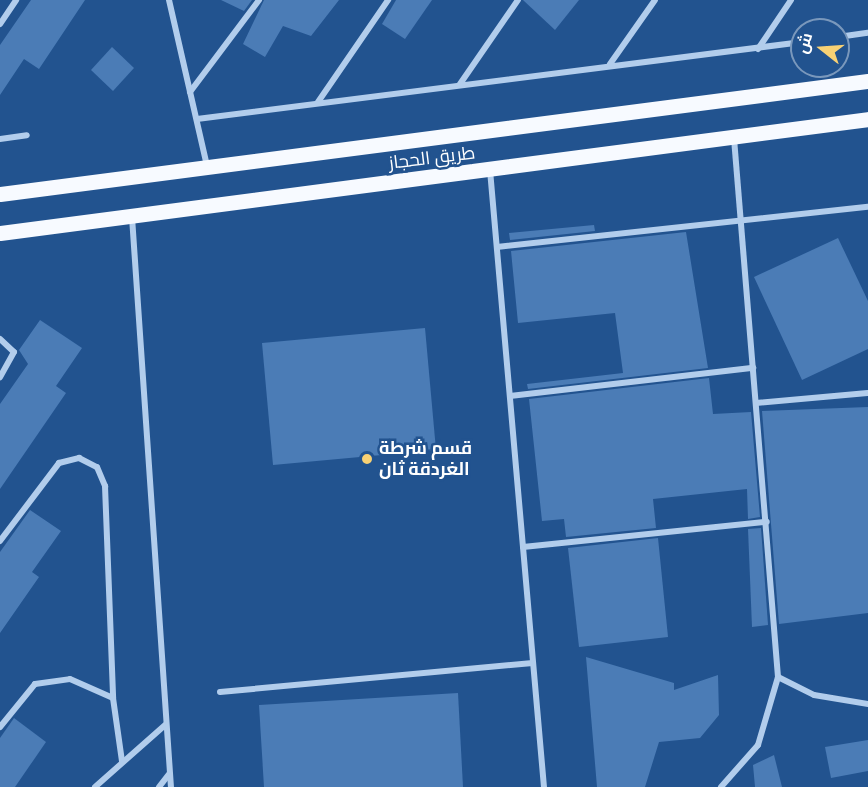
<!DOCTYPE html>
<meta charset="utf-8">
<style>
body{margin:0}
#map{position:relative;width:868px;height:787px;overflow:hidden;background:#22538f;font-family:"Public Sans",Cairo,sans-serif}
div>[style]{position:absolute}
[style*='--x']{left:calc(var(--x)*1px);top:calc(var(--y)*1px);width:calc(var(--w)*1px);rotate:calc(var(--a)*1deg)}
.building>*{inset:0;background:#4b7cb6}
.minor>*{height:6px;margin:-3px;padding:0 3px;transform-origin:3px;border-radius:3px;background:#b2cdec}
.primary>*{height:15px;margin:-7.5px;padding:0 7.5px;transform-origin:7.5px;border-radius:7.5px;background:#f7faff}
.dots>*{width:16px;height:16px;translate:-50% -50%;box-sizing:border-box;border:3px solid #22538f;border-radius:50%}
span{translate:-50% -50%;white-space:nowrap;text-align:center;line-height:1.15;-webkit-text-stroke:5px #22538f;paint-order:stroke}
.street-label{font-size:18px;color:#fff}
.poi-label{font-size:18px;color:#fff;font-weight:700}
.left{translate:0 -50%;text-align:left}
.north{position:absolute;left:790px;top:18px;width:60px;height:60px;box-sizing:border-box;background:#22538f;border:2px solid #7a98bc;border-radius:50%;rotate:287deg;font-size:16px;font-weight:700;line-height:24px;text-align:center;color:#fff}
.north::after{content:'';display:block;margin:auto;width:21px;height:27px;background:#f8d174;clip-path:polygon(50% 0,100% 100%,50% 72%,0 100%)}
</style>
<div id="map">
<div class="building">
<div style="clip-path:polygon(31px 0,85px 0,39px 69px,24px 59px,0 95px,0 45px)"></div>
<div style="clip-path:polygon(221px 0,252px 0,244px 11px)"></div>
<div style="clip-path:polygon(264px 0,339px 0,311px 36px,283px 26px,265px 57px,243px 44px)"></div>
<div style="clip-path:polygon(396px 0,432px 0,405px 39px,382px 24px)"></div>
<div style="clip-path:polygon(523px 0,579px 0,555px 30px)"></div>
<div style="clip-path:polygon(112px 47px,134px 68px,113px 91px,91px 70px)"></div>
<div style="clip-path:polygon(594px 225px,595px 231px,510px 240px,509px 233px)"></div>
<div style="clip-path:polygon(686px 232px,708px 368px,528px 389px,527px 384px,623px 373px,615px 313px,518px 323px,511px 251px)"></div>
<div style="clip-path:polygon(838px 238px,868px 301px,868px 349px,802px 380px,754px 277px)"></div>
<div style="clip-path:polygon(40px 320px,82px 348px,56px 386px,66px 393px,0 489px,0 404px,28px 364px,19px 350px)"></div>
<div style="clip-path:polygon(425px 328px,436px 450px,273px 465px,262px 343px)"></div>
<div style="clip-path:polygon(709px 378px,713px 414px,751px 412px,760px 517px,748px 519px,747px 489px,653px 499px,656px 528px,566px 537px,564px 519px,542px 521px,529px 399px)"></div>
<div style="clip-path:polygon(868px 407px,868px 613px,779px 624px,762px 411px)"></div>
<div style="clip-path:polygon(30px 510px,61px 531px,32px 572px,39px 577px,0 633px,0 552px)"></div>
<div style="clip-path:polygon(761px 528px,768px 625px,752px 627px,748px 529px)"></div>
<div style="clip-path:polygon(658px 538px,668px 637px,579px 647px,568px 548px)"></div>
<div style="clip-path:polygon(586px 657px,674px 683px,674px 690px,718px 675px,719px 715px,700px 738px,659px 742px,645px 787px,597px 787px)"></div>
<div style="clip-path:polygon(458px 693px,463px 787px,264px 787px,259px 705px)"></div>
<div style="clip-path:polygon(14px 718px,46px 742px,15px 787px,0 787px,0 738px)"></div>
<div style="clip-path:polygon(868px 740px,868px 771px,831px 778px,825px 747px)"></div>
<div style="clip-path:polygon(774px 755px,782px 787px,755px 787px,753px 765px)"></div>
</div>
<div class="minor">
<div style="--x:169;--y:0;--w:170;--a:77.1"></div>
<div style="--x:0;--y:24;--w:29;--a:-56"></div>
<div style="--x:838;--y:37;--w:30;--a:-8"></div>
<div style="--x:758;--y:49;--w:59;--a:-56"></div>
<div style="--x:610;--y:64;--w:78;--a:-54.9"></div>
<div style="--x:460;--y:84;--w:102;--a:-55.4"></div>
<div style="--x:190;--y:92;--w:115;--a:-53.1"></div>
<div style="--x:318;--y:102;--w:124;--a:-55.5"></div>
<div style="--x:197;--y:119;--w:610;--a:-7.25"></div>
<div style="--x:0;--y:139;--w:27;--a:-8"></div>
<div style="--x:490;--y:170;--w:619;--a:85"></div>
<div style="--x:132;--y:217;--w:571;--a:86.09"></div>
<div style="--x:497;--y:247;--w:373;--a:-6.2"></div>
<div style="--x:0;--y:339;--w:19;--a:43"></div>
<div style="--x:14;--y:352;--w:29;--a:119"></div>
<div style="--x:510;--y:396;--w:245;--a:-6.6"></div>
<div style="--x:756;--y:403;--w:112;--a:-5.1"></div>
<div style="--x:0;--y:541;--w:98;--a:-52.9"></div>
<div style="--x:59;--y:463;--w:21;--a:-14"></div>
<div style="--x:79;--y:458;--w:20;--a:27"></div>
<div style="--x:97;--y:467;--w:21;--a:67"></div>
<div style="--x:105;--y:486;--w:212;--a:87.8"></div>
<div style="--x:523;--y:547;--w:245;--a:-5.9"></div>
<div style="--x:778;--y:677;--w:40;--a:26.6"></div>
<div style="--x:814;--y:695;--w:55;--a:9.5"></div>
<div style="--x:220;--y:692;--w:314;--a:-5.3"></div>
<div style="--x:0;--y:727;--w:55;--a:-50.9"></div>
<div style="--x:35;--y:684;--w:35;--a:-8"></div>
<div style="--x:70;--y:679;--w:47;--a:23.8"></div>
<div style="--x:113;--y:698;--w:64;--a:81.9"></div>
<div style="--x:95;--y:787;--w:94;--a:-41.5"></div>
<div style="--x:159;--y:787;--w:16;--a:-52"></div>
<div style="--x:721;--y:787;--w:56;--a:-48.6"></div>
<div style="--x:758;--y:745;--w:71;--a:-73.6"></div>
<div style="--x:778;--y:677;--w:541;--a:-94.67"></div>
</div>
<div class="primary">
<div style="--x:0;--y:194;--w:875;--a:-7.42"></div>
<div style="--x:0;--y:233;--w:875;--a:-7.48"></div>
</div>
<div class="dots">
<div style="left:367px;top:459px;background:#f8d174"></div>
</div>
<div class="street-label">
<span style="left:432px;top:158px;rotate:-7deg">طريق الحجاز</span>
</div>
<div class="poi-label">
<span class="left" style="left:379px;top:459px">قسم شرطة<br>الغردقة ثان</span>
</div>
<div class="north">ش</div>
</div>
